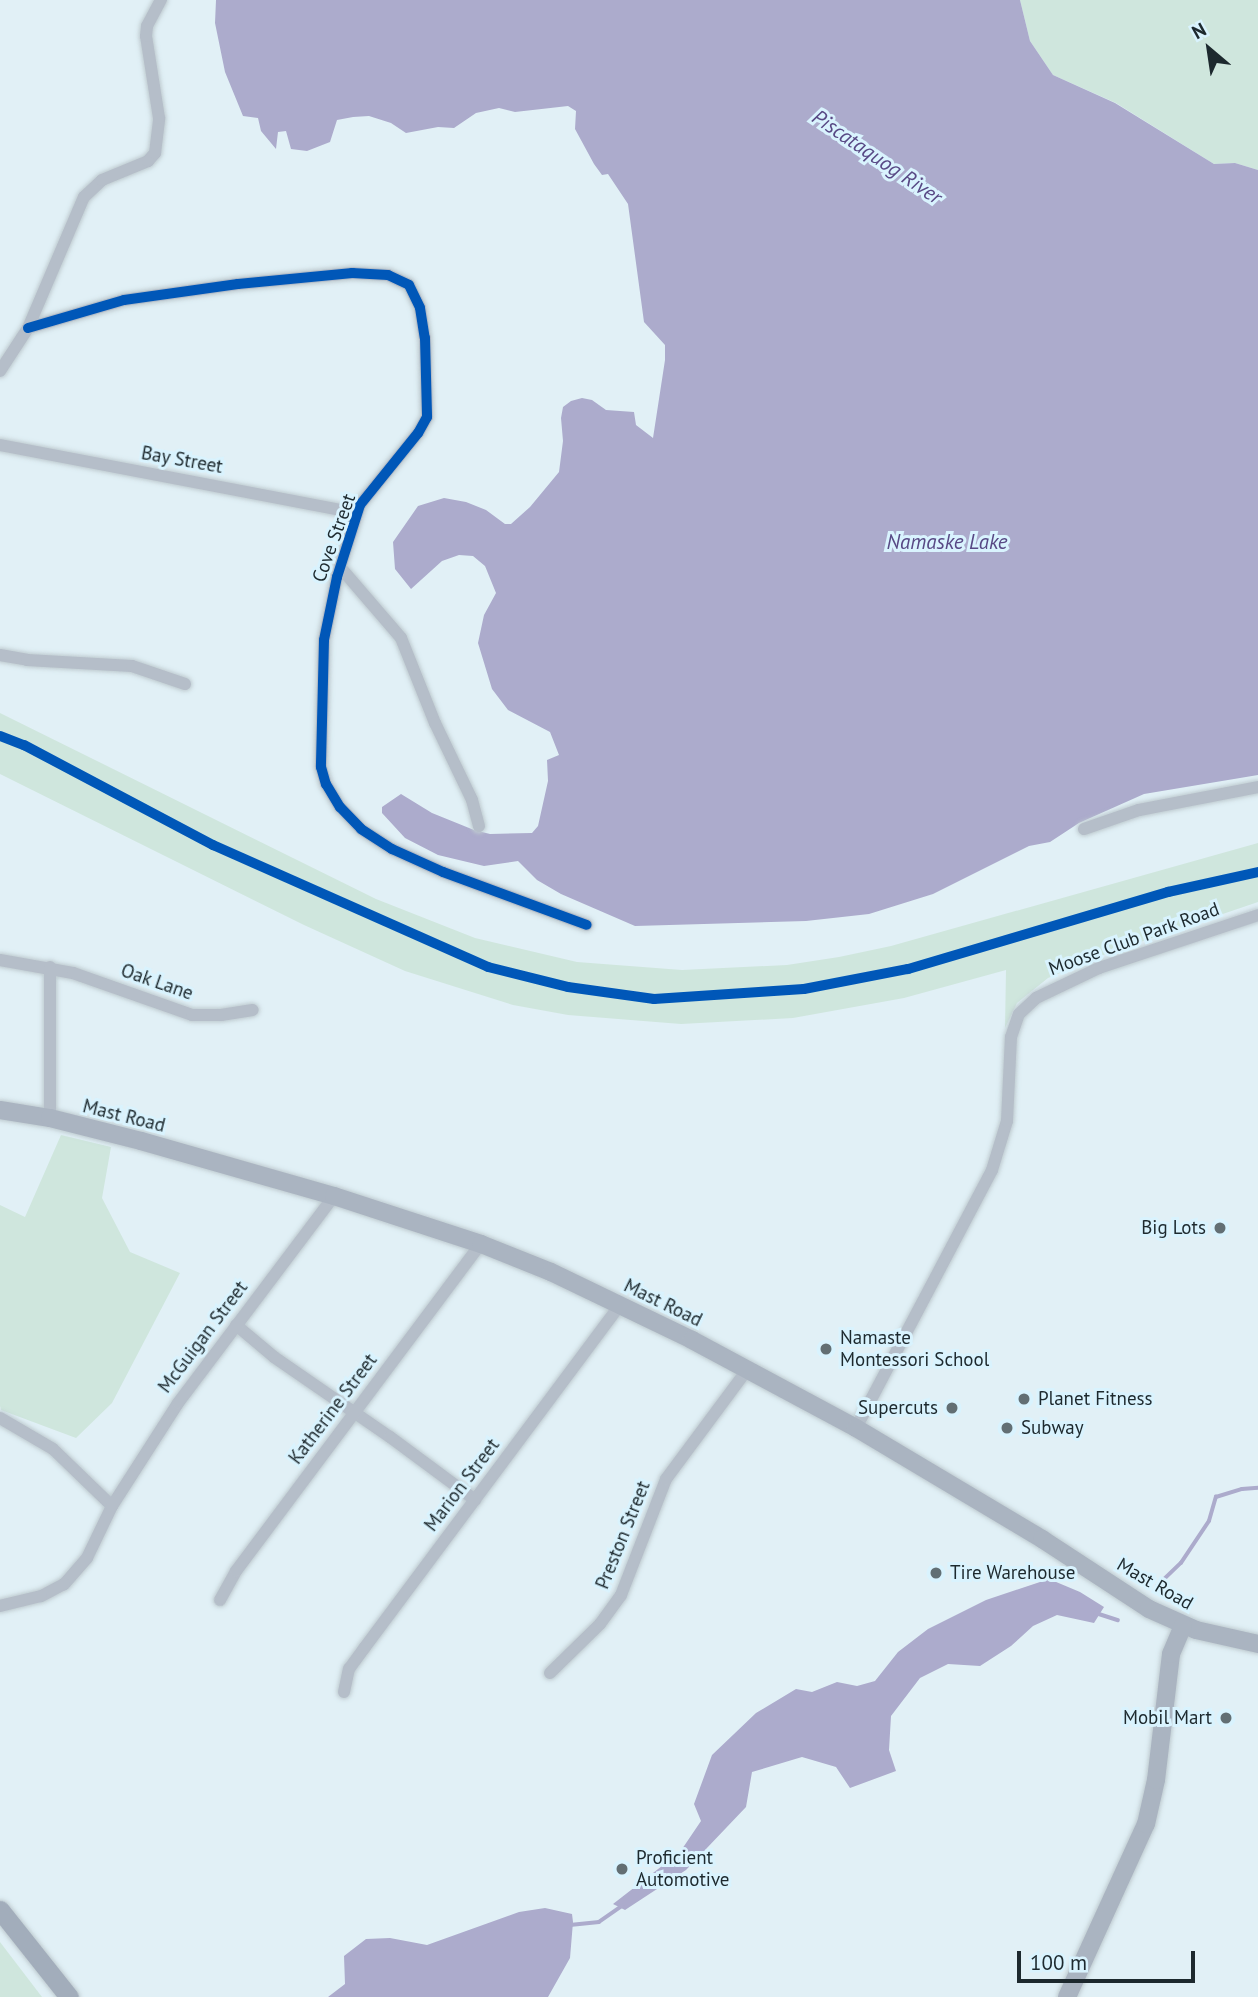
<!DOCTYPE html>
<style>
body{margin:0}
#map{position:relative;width:1258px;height:1997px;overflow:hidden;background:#e1f0f6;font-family:"PT Sans",sans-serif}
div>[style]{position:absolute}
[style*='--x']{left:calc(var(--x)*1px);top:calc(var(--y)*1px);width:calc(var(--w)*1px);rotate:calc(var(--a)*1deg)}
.green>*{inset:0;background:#cfe6dd}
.water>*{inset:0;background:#acabcc}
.stream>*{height:3.5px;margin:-1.75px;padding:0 1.75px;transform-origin:1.75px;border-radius:1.75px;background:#acabcc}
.roads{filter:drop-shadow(0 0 2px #bfcbd0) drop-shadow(0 0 2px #bfcbd0)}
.street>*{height:12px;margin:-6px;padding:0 6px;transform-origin:6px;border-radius:6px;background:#b5bec9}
.secondary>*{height:18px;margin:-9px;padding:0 9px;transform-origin:9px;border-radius:9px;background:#aab4c1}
.primary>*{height:19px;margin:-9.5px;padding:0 9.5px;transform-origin:9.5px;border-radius:9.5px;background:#a2adbb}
.cycleway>*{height:10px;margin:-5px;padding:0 5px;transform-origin:5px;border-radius:5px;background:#0057b8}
.dots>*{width:19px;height:19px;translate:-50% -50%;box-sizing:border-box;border:4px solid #d9f3fe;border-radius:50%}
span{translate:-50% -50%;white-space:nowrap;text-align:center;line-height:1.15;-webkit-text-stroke:6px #d9f3fe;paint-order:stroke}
.street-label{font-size:19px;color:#1d292e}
.poi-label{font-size:19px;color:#1d292e}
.right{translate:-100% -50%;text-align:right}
.left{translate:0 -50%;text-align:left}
.water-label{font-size:21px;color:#584985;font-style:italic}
.north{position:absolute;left:1174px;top:14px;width:70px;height:70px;-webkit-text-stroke:5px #d9f3fe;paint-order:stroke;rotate:331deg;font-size:19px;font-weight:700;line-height:28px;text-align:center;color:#1d292e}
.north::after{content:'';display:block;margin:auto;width:24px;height:32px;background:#1d292e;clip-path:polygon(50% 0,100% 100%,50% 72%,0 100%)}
.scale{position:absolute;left:1017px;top:1951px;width:178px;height:32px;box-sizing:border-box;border:4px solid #1d292e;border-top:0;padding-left:9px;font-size:21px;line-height:24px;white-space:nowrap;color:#1d292e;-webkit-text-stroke:5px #d9f3fe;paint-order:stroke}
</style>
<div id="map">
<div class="green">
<div style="clip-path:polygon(1020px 0,1258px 0,1258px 170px,1235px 163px,1214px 164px,1116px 103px,1053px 75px,1030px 41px)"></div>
<div style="clip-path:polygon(0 713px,376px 899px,475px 938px,577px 962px,682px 970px,787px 965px,839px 957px,891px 946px,1258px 843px,1258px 902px,1108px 953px,1048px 978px,1017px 1003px,1005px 1028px,1006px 970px,904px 998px,793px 1018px,681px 1024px,568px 1015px,513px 1005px,405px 971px,304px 925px,0 774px)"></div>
<div style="clip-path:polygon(61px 1135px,111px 1147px,102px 1198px,130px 1252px,180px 1273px,112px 1403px,76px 1438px,1px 1410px,0 1406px,0 1205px,25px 1217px)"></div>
<div style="clip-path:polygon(0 1942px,42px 1997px,0 1997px)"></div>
</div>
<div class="water">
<div style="clip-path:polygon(216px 0,1020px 0,1030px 41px,1053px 75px,1115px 103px,1214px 164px,1235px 163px,1258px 170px,1258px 775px,1144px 794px,1079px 823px,1050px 842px,1029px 846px,933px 894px,869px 914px,806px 921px,635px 926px,561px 894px,537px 880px,518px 861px,484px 866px,438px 855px,405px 838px,382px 813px,382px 807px,401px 794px,432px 813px,474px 830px,490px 834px,532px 833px,538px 826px,548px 781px,547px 760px,559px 755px,550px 732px,508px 710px,492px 689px,478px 643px,484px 615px,496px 593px,485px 566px,473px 556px,459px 555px,442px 561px,411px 589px,395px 569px,393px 542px,418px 506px,444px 498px,466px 502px,486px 510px,505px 524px,511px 524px,530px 507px,559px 472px,563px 441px,561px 418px,563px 407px,571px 401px,582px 398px,592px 400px,606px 410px,634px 412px,636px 425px,653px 438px,665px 360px,665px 345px,644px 322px,628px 204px,608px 174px,602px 175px,594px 164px,575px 129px,576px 111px,568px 106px,515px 112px,499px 108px,476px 113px,454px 128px,438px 127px,406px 133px,391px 123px,369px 116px,353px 117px,337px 120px,330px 142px,307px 151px,291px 149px,286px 131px,278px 132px,276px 149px,261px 131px,258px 118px,243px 116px,225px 72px,215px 23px)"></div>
<div style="clip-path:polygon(1049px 1579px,1080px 1592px,1104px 1607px,1094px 1623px,1057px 1615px,1033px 1626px,1011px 1646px,980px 1666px,948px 1664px,920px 1678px,891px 1716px,889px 1750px,896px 1771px,850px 1788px,836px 1767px,802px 1757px,752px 1772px,746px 1807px,686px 1870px,625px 1910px,613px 1904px,680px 1852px,701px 1821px,694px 1804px,712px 1755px,756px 1713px,796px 1689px,812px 1692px,837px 1682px,857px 1686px,875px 1681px,898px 1652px,928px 1629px,986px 1600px)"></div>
<div style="clip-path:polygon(545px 1908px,572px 1914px,573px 1922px,570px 1958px,548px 1997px,328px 1997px,345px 1984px,344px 1956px,366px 1939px,390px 1938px,427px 1945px,519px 1912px)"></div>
</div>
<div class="stream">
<div style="--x:1157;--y:1586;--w:33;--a:-44"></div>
<div style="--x:1181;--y:1563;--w:50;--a:-56.3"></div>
<div style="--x:1209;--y:1521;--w:25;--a:-74"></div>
<div style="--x:1216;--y:1497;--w:27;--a:-17"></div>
<div style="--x:1242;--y:1489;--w:16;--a:-4"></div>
<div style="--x:1096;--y:1613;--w:23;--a:18"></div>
<div style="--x:570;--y:1925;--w:29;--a:-6"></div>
<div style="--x:599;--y:1922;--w:28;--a:-35"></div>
</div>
<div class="roads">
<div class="street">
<div style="--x:28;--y:328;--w:100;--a:-16.3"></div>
<div style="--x:124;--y:300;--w:115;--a:-8"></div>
<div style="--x:238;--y:284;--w:115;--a:-5.5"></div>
<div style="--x:352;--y:273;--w:36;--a:3"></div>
<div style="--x:388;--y:275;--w:23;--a:25"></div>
<div style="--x:409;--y:285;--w:25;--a:64"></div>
<div style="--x:420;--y:308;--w:30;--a:81"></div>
<div style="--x:425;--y:338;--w:79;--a:88.5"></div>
<div style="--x:427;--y:417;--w:18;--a:119"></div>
<div style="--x:418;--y:433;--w:92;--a:128.9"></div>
<div style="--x:360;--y:505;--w:76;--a:107.7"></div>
<div style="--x:337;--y:577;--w:64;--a:101.7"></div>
<div style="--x:324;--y:640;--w:127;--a:91.4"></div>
<div style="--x:321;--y:767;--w:18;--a:74"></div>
<div style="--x:326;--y:784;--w:27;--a:59"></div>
<div style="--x:340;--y:807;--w:30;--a:46"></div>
<div style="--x:361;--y:829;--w:37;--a:33"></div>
<div style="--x:392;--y:849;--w:56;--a:24.3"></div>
<div style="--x:443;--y:872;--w:153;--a:20.2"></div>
<div style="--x:0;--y:371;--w:51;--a:-56.9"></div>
<div style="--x:28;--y:328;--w:142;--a:-66.9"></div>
<div style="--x:84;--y:197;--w:25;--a:-43"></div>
<div style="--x:102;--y:180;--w:50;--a:-22.4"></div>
<div style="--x:148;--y:161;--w:11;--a:-49"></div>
<div style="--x:155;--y:153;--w:35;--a:-83"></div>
<div style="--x:159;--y:118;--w:83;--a:-99"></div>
<div style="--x:146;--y:36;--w:10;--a:-84"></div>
<div style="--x:147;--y:26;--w:30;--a:-62"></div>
<div style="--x:0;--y:445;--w:363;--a:10.8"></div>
<div style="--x:340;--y:567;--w:94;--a:49.3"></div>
<div style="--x:401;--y:638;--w:92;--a:68.2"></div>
<div style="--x:435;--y:723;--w:85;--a:64.3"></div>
<div style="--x:472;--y:800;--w:27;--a:75"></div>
<div style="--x:0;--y:655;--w:27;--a:10"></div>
<div style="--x:27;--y:660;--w:105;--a:3.3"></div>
<div style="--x:132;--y:666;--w:56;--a:18.8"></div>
<div style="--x:1084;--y:829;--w:58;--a:-19.1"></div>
<div style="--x:1139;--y:810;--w:121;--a:-10.9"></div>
<div style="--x:0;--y:960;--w:74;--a:10.1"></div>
<div style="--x:73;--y:973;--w:126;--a:19.4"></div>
<div style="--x:192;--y:1015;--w:29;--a:0"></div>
<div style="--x:221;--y:1015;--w:32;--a:-9"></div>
<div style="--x:50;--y:967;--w:151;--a:90"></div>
<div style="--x:236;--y:1325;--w:50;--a:40.1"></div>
<div style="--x:274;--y:1357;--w:141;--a:34.6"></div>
<div style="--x:390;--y:1437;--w:106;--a:36.5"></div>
<div style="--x:0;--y:1418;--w:61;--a:30.3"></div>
<div style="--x:53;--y:1449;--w:82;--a:44"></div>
<div style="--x:112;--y:1506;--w:58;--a:115.7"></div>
<div style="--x:87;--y:1558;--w:35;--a:131"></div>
<div style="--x:64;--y:1584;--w:26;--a:152"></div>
<div style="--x:41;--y:1596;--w:42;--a:166.3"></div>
<div style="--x:856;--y:1428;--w:292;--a:-62.2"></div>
<div style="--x:992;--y:1170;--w:51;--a:-73"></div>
<div style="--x:1007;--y:1121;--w:84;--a:-87.3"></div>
<div style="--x:1011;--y:1037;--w:24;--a:-71"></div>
<div style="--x:1019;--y:1014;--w:23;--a:-43"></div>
<div style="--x:1036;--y:998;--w:70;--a:-25.5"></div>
<div style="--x:1099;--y:968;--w:168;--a:-18.4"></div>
<div style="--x:112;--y:1506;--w:122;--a:-57.3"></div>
<div style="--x:178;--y:1403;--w:259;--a:-53"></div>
<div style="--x:220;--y:1600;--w:33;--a:-61"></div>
<div style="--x:236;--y:1571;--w:409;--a:-53.2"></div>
<div style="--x:550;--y:1673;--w:70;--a:-44.4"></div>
<div style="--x:600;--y:1624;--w:36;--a:-54"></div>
<div style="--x:621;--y:1595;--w:124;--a:-68.8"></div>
<div style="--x:666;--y:1479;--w:136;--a:-53.4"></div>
<div style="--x:344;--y:1692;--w:24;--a:-78"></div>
<div style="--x:349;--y:1669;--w:27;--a:-54"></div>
<div style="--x:365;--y:1647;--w:427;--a:-53.3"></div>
</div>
<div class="secondary">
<div style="--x:0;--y:1110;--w:51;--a:9.1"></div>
<div style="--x:50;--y:1118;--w:94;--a:14.2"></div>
<div style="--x:141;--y:1141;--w:201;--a:15.9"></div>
<div style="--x:334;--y:1196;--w:155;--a:18.1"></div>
<div style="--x:481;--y:1244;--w:75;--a:21.8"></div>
<div style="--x:551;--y:1272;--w:157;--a:25.7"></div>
<div style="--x:692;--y:1340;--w:186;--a:28.2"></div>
<div style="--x:856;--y:1428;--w:217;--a:30.8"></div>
<div style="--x:1042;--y:1539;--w:128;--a:33.2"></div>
<div style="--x:1149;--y:1609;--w:51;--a:24.1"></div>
<div style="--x:1196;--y:1630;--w:64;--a:12.7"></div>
<div style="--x:1067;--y:1997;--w:190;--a:-65.5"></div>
<div style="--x:1146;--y:1824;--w:45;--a:-77.2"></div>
<div style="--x:1156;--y:1780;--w:127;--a:-83.2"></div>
<div style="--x:1171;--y:1654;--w:30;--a:-67"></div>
</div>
<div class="primary">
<div style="--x:0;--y:1910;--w:111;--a:51.6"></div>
</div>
</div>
<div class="cycleway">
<div style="--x:28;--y:328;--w:100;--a:-16.3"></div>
<div style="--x:124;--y:300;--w:115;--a:-8"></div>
<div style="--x:238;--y:284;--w:115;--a:-5.5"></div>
<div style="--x:352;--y:273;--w:36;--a:3"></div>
<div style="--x:388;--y:275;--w:23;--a:25"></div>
<div style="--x:409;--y:285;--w:25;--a:64"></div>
<div style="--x:420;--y:308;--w:30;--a:81"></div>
<div style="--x:425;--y:338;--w:79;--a:88.5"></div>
<div style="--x:427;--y:417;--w:18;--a:119"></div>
<div style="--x:418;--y:433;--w:92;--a:128.9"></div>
<div style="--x:360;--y:505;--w:76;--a:107.7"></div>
<div style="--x:337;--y:577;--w:64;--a:101.7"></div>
<div style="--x:324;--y:640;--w:127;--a:91.4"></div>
<div style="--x:321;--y:767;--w:18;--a:74"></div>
<div style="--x:326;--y:784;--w:27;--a:59"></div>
<div style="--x:340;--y:807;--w:30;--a:46"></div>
<div style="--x:361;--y:829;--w:37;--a:33"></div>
<div style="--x:392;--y:849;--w:56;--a:24.3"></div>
<div style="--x:443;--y:872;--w:153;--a:20.2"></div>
<div style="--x:0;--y:736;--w:26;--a:21"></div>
<div style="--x:24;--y:745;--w:214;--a:27.9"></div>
<div style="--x:213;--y:845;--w:301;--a:23.9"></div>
<div style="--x:488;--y:967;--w:82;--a:14"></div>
<div style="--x:568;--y:987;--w:87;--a:7.9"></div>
<div style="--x:654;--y:999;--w:150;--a:-3.8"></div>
<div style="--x:804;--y:989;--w:106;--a:-10.9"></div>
<div style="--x:908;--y:969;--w:271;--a:-16.5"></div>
<div style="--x:1168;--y:892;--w:92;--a:-12.5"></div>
</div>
<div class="dots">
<div style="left:1220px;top:1228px;background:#626f74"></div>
<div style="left:826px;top:1349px;background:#626f74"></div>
<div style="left:1024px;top:1399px;background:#626f74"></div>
<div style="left:952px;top:1408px;background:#626f74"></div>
<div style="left:1007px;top:1428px;background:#626f74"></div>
<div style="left:936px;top:1573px;background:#626f74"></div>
<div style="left:1226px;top:1718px;background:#626f74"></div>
<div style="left:622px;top:1869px;background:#626f74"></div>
</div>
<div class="street-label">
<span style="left:182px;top:460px;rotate:10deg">Bay Street</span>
<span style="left:334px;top:538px;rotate:-70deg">Cove Street</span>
<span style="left:1134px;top:939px;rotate:-20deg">Moose Club Park Road</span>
<span style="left:157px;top:982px;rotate:19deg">Oak Lane</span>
<span style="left:124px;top:1116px;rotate:14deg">Mast Road</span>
<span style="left:663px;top:1303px;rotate:26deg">Mast Road</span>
<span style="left:203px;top:1337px;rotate:-53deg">McGuigan Street</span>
<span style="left:333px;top:1409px;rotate:-53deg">Katherine Street</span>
<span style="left:462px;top:1485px;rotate:-53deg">Marion Street</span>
<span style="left:623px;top:1535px;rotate:-68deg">Preston Street</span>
<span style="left:1155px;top:1584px;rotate:30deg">Mast Road</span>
</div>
<div class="poi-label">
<span class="right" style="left:1206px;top:1228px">Big Lots</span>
<span class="left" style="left:840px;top:1349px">Namaste<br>Montessori School</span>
<span class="left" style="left:1038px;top:1399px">Planet Fitness</span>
<span class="right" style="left:938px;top:1408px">Supercuts</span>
<span class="left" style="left:1021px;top:1428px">Subway</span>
<span class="left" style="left:950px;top:1573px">Tire Warehouse</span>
<span class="right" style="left:1212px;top:1718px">Mobil Mart</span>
<span class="left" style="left:636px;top:1869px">Proficient<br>Automotive</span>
</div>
<div class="water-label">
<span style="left:877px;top:157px;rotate:34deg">Piscataquog River</span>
<span style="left:947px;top:542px">Namaske Lake</span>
</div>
<div class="north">N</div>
<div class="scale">100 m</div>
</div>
